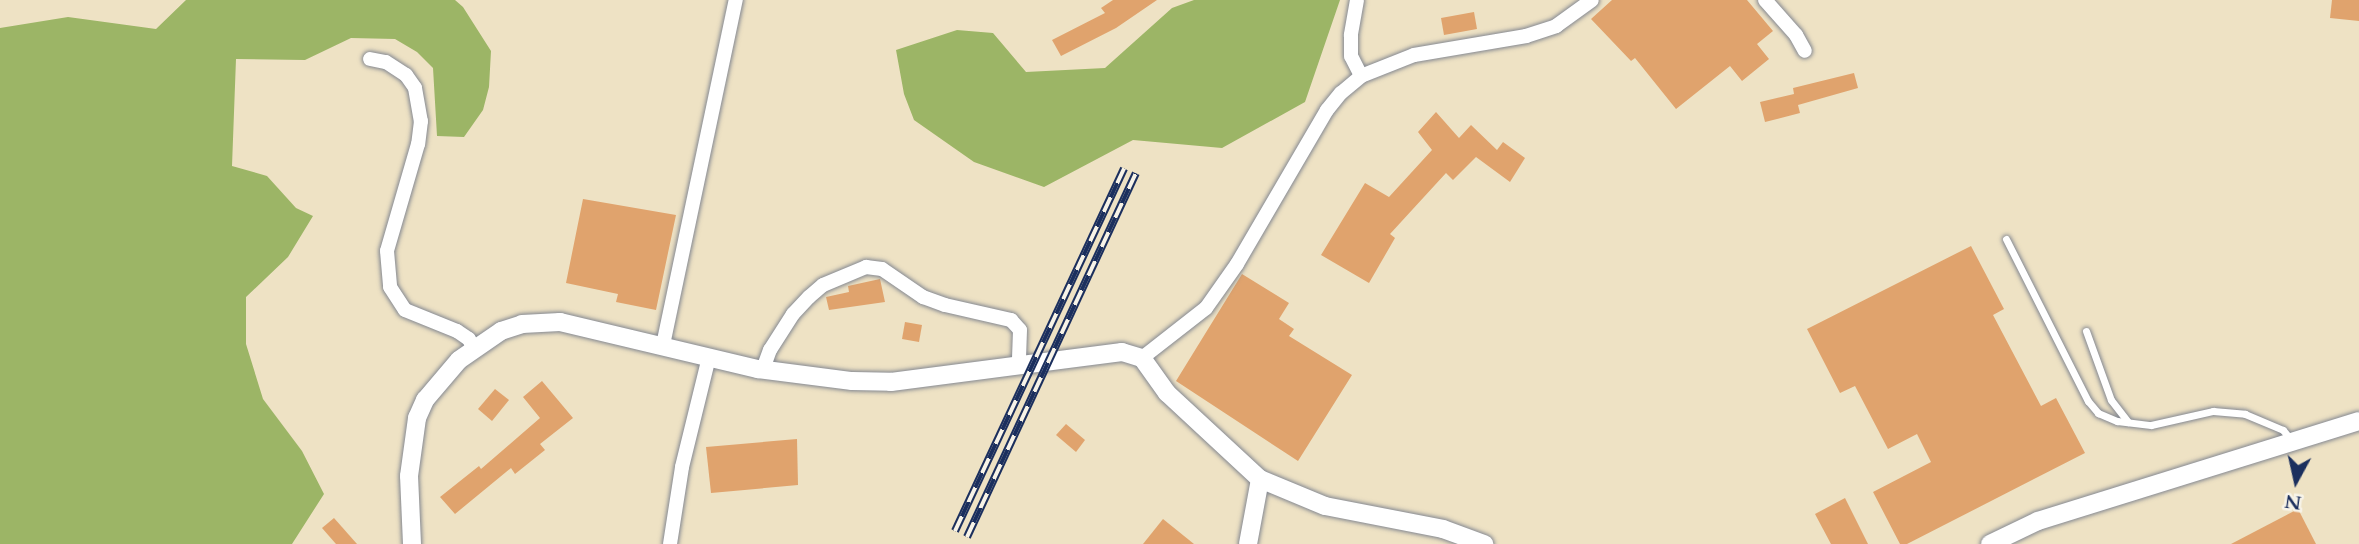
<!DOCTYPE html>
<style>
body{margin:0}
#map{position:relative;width:2359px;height:544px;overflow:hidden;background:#eee2c4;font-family:Cardo,serif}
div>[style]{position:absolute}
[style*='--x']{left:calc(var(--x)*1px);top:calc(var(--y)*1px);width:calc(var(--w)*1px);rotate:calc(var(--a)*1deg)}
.forest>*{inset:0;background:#9cb566}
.building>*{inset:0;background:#e0a36d}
.roads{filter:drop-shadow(0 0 2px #848891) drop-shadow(0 0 2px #848891)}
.service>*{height:7px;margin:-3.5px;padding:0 3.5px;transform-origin:3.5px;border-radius:3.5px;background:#fff}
.minor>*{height:14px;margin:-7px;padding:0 7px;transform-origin:7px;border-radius:7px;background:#fff}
.tertiary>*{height:18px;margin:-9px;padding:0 9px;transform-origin:9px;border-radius:9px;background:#fff}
.rail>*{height:8px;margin-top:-4px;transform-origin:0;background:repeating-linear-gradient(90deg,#f7f3e8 0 16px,#1b2f5e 0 32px);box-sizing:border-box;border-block:2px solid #1b2f5e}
span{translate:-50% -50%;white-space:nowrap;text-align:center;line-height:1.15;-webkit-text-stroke:6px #f7f3e8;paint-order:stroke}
.north{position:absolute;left:2261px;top:446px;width:70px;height:70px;-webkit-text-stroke:5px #f7f3e8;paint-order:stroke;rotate:188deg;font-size:19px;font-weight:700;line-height:28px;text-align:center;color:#1b2f5e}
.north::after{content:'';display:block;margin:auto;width:24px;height:32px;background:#1b2f5e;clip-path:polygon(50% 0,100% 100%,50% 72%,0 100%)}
</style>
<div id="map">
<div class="forest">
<div style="clip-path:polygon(186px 0,455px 0,463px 7px,491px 51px,489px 87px,483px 110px,464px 137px,437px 136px,433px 68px,417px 52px,395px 39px,351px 38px,305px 60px,236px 59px,232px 166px,267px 176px,296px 208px,313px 216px,288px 257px,246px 297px,246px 344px,263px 399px,302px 451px,324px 494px,292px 544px,0 544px,0 28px,68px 17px,156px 29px)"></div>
<div style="clip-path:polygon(1194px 0,1340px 0,1305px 102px,1222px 148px,1133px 140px,1044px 187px,974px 162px,914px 120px,904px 94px,896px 50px,957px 30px,993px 33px,1026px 72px,1105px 68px,1172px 8px)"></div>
</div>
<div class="building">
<div style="clip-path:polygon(1113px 0,1157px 0,1116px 28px,1061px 56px,1052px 40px,1105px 13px,1101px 8px)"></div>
<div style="clip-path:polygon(1612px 0,1747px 0,1773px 31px,1757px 44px,1769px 59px,1742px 81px,1730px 66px,1676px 109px,1635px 58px,1631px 61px,1591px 19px)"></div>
<div style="clip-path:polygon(2332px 0,2359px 0,2359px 21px,2330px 18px)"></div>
<div style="clip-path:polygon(1474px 12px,1477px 29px,1444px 35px,1441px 18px)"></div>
<div style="clip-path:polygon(1854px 73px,1858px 88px,1798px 105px,1800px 113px,1765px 122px,1760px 102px,1794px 94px,1793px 88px)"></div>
<div style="clip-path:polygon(1436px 112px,1459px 138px,1471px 125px,1497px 150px,1503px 142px,1525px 158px,1510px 182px,1476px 157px,1453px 180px,1446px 173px,1390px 234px,1395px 238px,1369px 283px,1321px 255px,1365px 183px,1389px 197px,1432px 150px,1418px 132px)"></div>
<div style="clip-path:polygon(583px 199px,676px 215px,656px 310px,616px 302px,618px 294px,566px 283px)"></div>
<div style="clip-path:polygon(1971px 246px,2004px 309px,1993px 315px,2041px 406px,2056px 398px,2085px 453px,1907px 544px,1900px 544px,1873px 492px,1931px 462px,1917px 434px,1888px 449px,1855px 386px,1840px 393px,1807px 329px)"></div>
<div style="clip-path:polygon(1242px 274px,1289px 303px,1279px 319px,1294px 329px,1289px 336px,1352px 375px,1298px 461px,1176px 381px)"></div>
<div style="clip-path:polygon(880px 279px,885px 302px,829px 310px,826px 297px,849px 292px,848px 286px)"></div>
<div style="clip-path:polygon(905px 322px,922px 325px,919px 342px,902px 339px)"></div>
<div style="clip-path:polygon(542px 381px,573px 418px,540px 444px,545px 450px,515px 474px,511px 468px,455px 514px,440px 497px,479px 466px,481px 469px,540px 418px,523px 397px)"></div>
<div style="clip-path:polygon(495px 389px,509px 400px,492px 421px,478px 409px)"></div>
<div style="clip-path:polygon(1066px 424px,1085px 440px,1076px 452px,1056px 435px)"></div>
<div style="clip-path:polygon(797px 439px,798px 485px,711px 493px,706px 447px)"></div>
<div style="clip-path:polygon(1845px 498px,1868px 544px,1831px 544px,1815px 514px)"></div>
<div style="clip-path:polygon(2298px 509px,2316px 544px,2231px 544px)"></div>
<div style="clip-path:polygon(334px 518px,357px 544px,336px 544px,322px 528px)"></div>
<div style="clip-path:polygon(1163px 519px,1194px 544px,1143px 544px)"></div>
</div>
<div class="roads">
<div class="service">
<div style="--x:2006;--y:239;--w:182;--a:63.2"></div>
<div style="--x:2088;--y:401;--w:16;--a:50"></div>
<div style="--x:2098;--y:413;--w:21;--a:23"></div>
<div style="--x:2117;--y:421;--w:34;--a:7"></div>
<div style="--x:2151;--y:425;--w:64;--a:-12.7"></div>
<div style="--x:2213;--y:411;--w:32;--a:5"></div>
<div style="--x:2245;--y:414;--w:41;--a:22.8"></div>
<div style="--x:2283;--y:430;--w:14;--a:51"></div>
<div style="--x:2086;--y:331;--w:73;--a:70.1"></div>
<div style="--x:2111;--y:400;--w:28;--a:52"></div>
</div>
<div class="minor">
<div style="--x:1357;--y:0;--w:36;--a:100"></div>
<div style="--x:1351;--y:35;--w:21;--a:90"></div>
<div style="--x:1351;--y:56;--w:22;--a:63"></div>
<div style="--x:1765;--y:0;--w:47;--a:48.5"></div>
<div style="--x:1796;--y:35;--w:18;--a:61"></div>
<div style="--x:370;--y:59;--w:16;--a:11"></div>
<div style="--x:386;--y:62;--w:24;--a:33"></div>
<div style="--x:406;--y:75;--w:16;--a:55"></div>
<div style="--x:415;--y:88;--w:34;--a:80"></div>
<div style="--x:421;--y:121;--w:23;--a:97"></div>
<div style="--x:418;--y:144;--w:111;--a:106.2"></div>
<div style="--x:387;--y:251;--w:36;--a:85"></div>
<div style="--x:390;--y:287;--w:27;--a:57"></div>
<div style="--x:405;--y:310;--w:56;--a:22"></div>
<div style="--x:457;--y:331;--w:14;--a:34"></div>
<div style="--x:469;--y:339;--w:10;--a:66"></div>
<div style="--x:663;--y:345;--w:353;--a:-78.1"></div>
<div style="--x:1142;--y:358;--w:81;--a:-38"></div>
<div style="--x:1206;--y:308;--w:54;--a:-54.8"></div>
<div style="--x:1237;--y:264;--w:178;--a:-59.7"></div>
<div style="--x:1327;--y:110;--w:22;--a:-51"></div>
<div style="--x:1341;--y:93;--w:26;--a:-40"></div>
<div style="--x:1361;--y:76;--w:57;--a:-21.6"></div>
<div style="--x:1414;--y:55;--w:114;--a:-9.6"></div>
<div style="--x:1526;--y:36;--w:32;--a:-18"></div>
<div style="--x:1556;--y:26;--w:44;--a:-35.8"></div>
<div style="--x:763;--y:369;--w:20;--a:-70"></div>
<div style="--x:770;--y:350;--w:43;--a:-57.4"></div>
<div style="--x:793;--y:314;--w:23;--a:-47"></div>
<div style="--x:809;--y:297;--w:18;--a:-41"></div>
<div style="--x:823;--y:285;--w:47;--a:-22.7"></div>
<div style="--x:866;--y:267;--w:16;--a:7"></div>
<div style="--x:882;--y:269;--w:50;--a:34.3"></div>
<div style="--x:923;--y:297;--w:23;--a:20"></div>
<div style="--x:945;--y:305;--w:68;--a:12.8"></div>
<div style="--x:1011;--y:320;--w:13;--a:48"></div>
<div style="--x:1020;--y:330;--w:35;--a:92"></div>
<div style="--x:670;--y:544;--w:78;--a:-81.1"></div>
<div style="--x:682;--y:467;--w:113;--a:-76.2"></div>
</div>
<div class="tertiary">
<div style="--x:412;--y:544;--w:68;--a:-92.5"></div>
<div style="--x:409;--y:476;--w:59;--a:-82.1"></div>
<div style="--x:417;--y:418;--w:20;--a:-66"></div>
<div style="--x:425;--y:400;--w:52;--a:-49.6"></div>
<div style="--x:459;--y:360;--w:51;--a:-34.6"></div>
<div style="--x:501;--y:331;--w:22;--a:-18"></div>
<div style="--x:522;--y:324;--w:38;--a:-3"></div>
<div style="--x:560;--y:322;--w:204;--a:13.4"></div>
<div style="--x:758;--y:369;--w:95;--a:7.3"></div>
<div style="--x:852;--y:381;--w:39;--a:1"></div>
<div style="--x:891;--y:382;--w:233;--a:-7.4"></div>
<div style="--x:1122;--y:352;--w:21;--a:17"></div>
<div style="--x:1142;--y:358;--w:43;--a:54.5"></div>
<div style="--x:1167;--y:393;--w:127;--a:42.8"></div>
<div style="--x:1260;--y:479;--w:70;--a:22.6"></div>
<div style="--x:1325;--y:506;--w:120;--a:11"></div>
<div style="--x:1443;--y:529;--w:44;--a:20.1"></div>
<div style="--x:1248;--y:544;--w:66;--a:-79.5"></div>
<div style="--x:1990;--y:544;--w:53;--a:-25.6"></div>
<div style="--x:2038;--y:521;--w:336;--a:-17.3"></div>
</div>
</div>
<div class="rail">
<div style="--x:955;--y:531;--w:400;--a:-65"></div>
<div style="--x:967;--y:537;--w:401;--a:-65.1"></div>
</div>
<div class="north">N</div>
</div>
